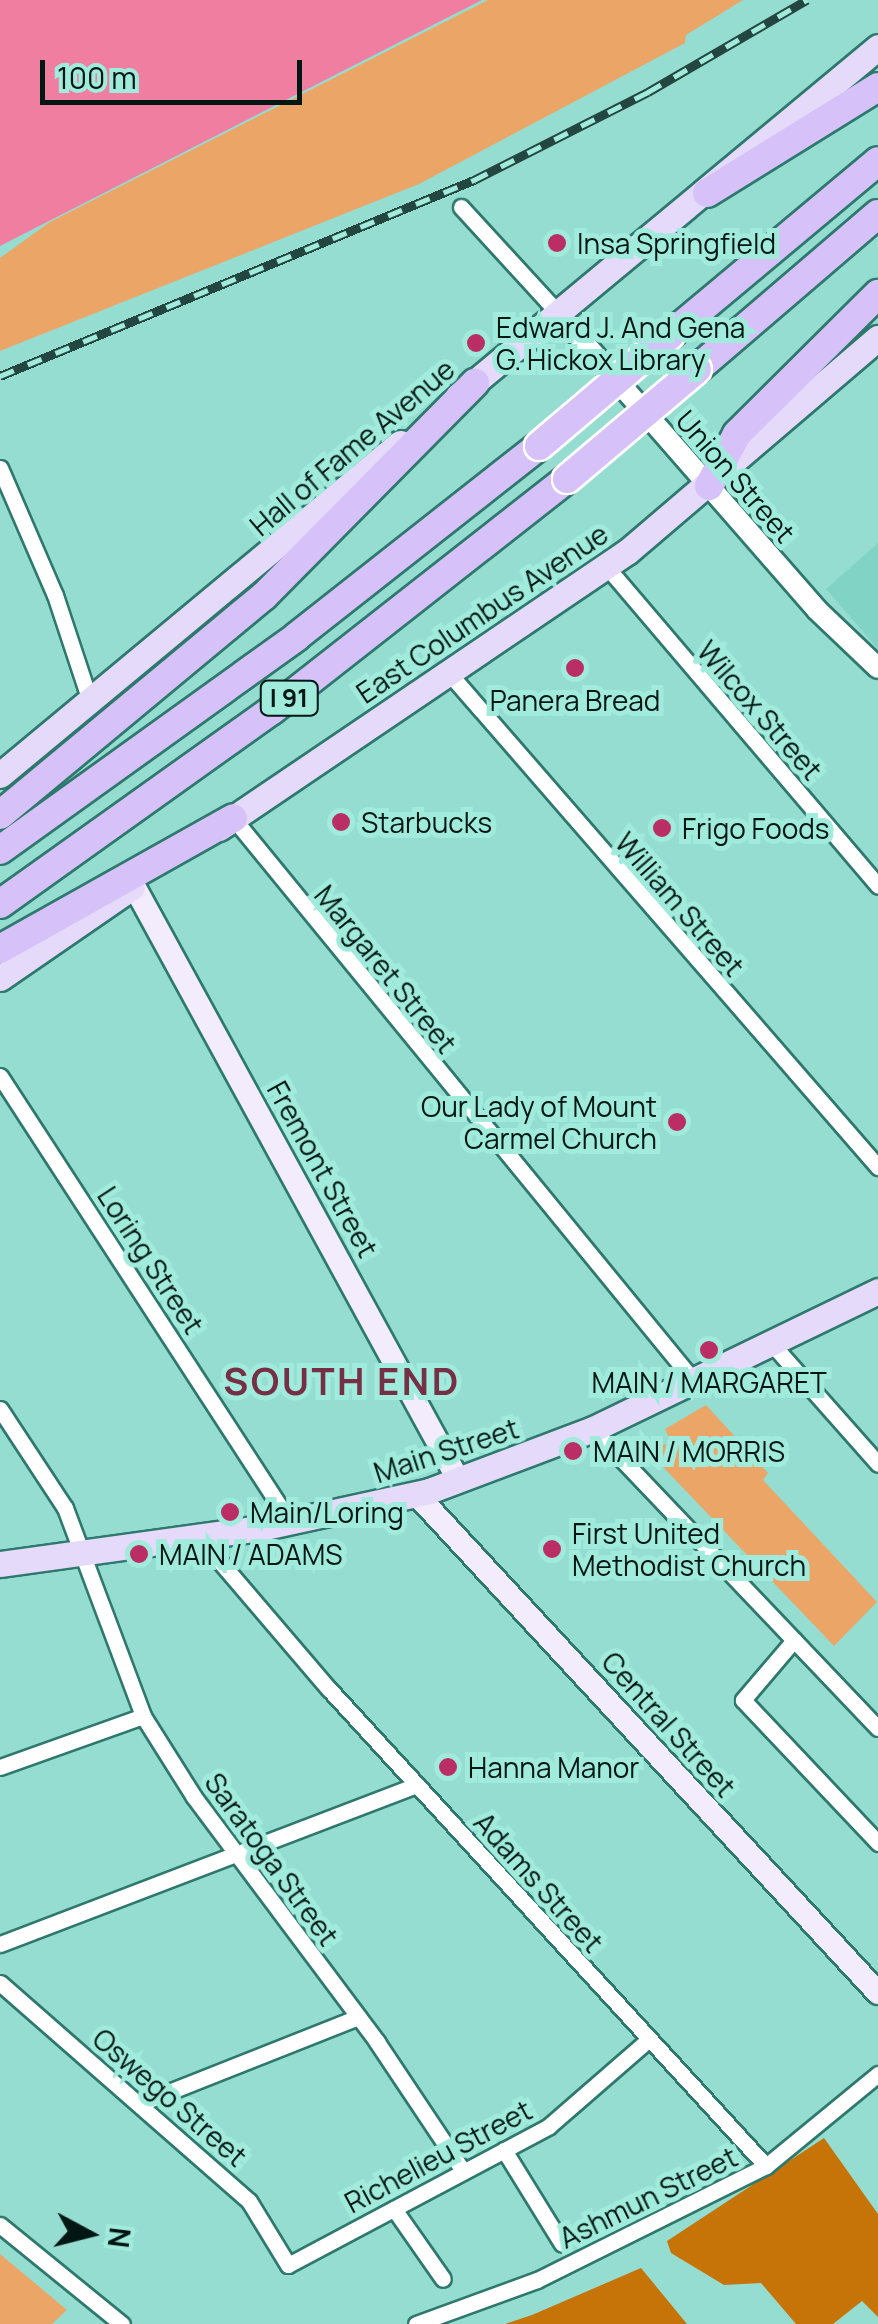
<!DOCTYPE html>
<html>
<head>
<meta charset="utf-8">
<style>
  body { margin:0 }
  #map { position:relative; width:878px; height:2324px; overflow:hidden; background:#95ddd0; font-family:Manrope,sans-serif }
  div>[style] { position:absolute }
  .built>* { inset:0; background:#81d4c5 }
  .green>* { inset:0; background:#eba567 }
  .forest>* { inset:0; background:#c67308 }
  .water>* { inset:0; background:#f07ea1 }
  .roads { filter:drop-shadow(2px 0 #2e786d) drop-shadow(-2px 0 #2e786d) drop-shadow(0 2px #2e786d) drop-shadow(0 -2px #2e786d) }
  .minor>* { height:15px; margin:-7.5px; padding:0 7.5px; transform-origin:7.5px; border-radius:7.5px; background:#fff }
  .tertiary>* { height:20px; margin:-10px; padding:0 10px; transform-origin:10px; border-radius:10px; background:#fff }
  .secondary>* { height:22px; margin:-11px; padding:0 11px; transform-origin:11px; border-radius:11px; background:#f3ecfd }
  .primary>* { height:25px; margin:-12.5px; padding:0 12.5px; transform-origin:12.5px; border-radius:12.5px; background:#e6dafb }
  .motorway>* { height:28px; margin:-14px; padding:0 14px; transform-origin:14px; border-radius:14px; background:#d6c1f9 }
  .rail>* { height:9px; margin-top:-4.5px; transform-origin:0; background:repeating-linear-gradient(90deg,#a1ebdd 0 15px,#244640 0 30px); box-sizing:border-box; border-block:2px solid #244640 }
  .bridges { filter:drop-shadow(2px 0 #fff) drop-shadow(-2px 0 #fff) drop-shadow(0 2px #fff) drop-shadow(0 -2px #fff) }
  .motorway-bridge>* { height:28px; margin:-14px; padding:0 14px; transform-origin:14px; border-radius:14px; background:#d6c1f9 }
  .dots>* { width:28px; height:28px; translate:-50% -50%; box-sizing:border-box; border:5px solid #a1ebdd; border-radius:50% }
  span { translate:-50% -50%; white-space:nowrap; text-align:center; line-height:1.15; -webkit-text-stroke:10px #a1ebdd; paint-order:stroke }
  .shield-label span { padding:2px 8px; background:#a1ebdd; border:2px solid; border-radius:8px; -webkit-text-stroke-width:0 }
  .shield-label { font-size:25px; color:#001713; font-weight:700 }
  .poi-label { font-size:28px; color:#001713 }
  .left { translate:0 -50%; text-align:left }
  .right { translate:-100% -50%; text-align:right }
  .street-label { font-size:28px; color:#001713 }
  .district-label { font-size:38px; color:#753046; font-weight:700; letter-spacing:2.5px }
  .north { position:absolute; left:40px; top:2184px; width:100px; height:100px; -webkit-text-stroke:8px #a1ebdd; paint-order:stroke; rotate:97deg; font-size:28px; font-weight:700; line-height:40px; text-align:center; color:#001713 }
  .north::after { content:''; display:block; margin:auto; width:35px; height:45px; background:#001713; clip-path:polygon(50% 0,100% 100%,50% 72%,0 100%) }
  .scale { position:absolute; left:40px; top:60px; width:262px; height:45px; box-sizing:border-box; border:5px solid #001713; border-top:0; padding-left:12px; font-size:30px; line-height:35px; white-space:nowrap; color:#001713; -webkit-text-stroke:8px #a1ebdd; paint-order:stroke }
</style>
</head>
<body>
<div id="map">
  <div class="built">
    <i style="clip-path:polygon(878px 543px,878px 649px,826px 589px)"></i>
  </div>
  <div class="green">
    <i style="clip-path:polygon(488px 0,743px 0,686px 35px,685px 43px,419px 184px,0 351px,0 258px,50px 222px)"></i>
    <i style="clip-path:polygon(706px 1405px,768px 1473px,763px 1480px,877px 1602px,834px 1646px,643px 1446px,672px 1444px,665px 1429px)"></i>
    <i style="clip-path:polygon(0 2254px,67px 2310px,52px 2324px,0 2324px)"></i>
  </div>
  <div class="forest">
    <i style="clip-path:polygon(824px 2138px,878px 2214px,878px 2317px,862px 2301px,833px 2324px,796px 2324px,761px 2283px,724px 2285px,671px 2253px,667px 2241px)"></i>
    <i style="clip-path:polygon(641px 2268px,687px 2324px,505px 2324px,532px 2315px)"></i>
  </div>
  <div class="water">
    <i style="clip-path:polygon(0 0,482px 0,0 246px)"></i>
  </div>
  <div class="roads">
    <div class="minor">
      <i style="left:461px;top:207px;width:145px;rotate:47.5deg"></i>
      <i style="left:0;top:468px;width:138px;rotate:66.6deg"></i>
      <i style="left:55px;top:595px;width:112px;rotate:71.7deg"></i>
      <i style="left:606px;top:566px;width:420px;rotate:49.6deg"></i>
      <i style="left:448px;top:672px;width:656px;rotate:49.02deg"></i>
      <i style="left:233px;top:818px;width:726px;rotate:50.7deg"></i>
      <i style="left:0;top:1076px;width:532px;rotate:56.97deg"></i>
      <i style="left:772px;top:1344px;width:160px;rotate:48.5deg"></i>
      <i style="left:0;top:1409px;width:118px;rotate:56.7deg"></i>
      <i style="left:65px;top:1508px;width:222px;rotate:69.4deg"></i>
      <i style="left:143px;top:1716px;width:96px;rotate:57.8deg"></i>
      <i style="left:194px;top:1797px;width:306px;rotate:53.2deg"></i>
      <i style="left:377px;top:2042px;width:155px;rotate:56.3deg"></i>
      <i style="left:593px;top:1429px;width:413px;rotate:46.4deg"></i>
      <i style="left:199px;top:1537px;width:200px;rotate:49.5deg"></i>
      <i style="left:329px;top:1689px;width:647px;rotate:47.51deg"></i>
      <i style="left:794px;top:1640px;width:79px;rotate:130.4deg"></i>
      <i style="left:743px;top:1700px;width:197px;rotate:46.6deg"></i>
      <i style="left:0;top:1767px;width:152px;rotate:-19.6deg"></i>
      <i style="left:0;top:1944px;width:446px;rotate:-20.9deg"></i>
      <i style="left:0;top:1983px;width:331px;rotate:41.2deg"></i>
      <i style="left:249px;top:2201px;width:75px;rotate:58.6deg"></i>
      <i style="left:288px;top:2265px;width:296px;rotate:-28deg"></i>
      <i style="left:549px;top:2126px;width:133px;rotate:-41deg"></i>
      <i style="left:141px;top:2103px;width:233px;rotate:-21.6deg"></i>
      <i style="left:504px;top:2150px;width:110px;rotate:58.3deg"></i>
      <i style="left:394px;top:2209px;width:85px;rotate:55deg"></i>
      <i style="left:0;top:2225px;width:157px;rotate:39.1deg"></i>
      <i style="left:416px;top:2324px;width:129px;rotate:-20deg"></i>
      <i style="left:537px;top:2280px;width:256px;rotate:-26.5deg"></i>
      <i style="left:766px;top:2166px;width:145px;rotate:-39.4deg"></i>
    </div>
    <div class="tertiary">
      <i style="left:559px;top:314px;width:393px;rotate:48.9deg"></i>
      <i style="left:817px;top:610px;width:84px;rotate:43.6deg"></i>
    </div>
    <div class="secondary">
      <i style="left:134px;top:886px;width:678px;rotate:61.36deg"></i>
      <i style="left:416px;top:1494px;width:680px;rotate:47.2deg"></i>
    </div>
    <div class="primary">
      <i style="left:458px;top:396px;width:546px;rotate:-39.72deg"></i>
      <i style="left:0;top:775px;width:520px;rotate:-39.69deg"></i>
      <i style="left:219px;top:828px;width:493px;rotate:-34.1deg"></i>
      <i style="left:627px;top:552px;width:330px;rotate:-40.5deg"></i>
      <i style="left:0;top:978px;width:160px;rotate:-34.6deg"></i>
      <i style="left:0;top:1564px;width:262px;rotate:-7.9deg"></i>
      <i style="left:260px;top:1528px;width:173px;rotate:-12.3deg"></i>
      <i style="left:429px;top:1491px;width:175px;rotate:-20.7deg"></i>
      <i style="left:593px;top:1429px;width:317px;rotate:-25.8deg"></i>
    </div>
    <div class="motorway">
      <i style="left:707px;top:193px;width:201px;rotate:-31.8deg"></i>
      <i style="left:670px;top:335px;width:271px;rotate:-39.9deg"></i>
      <i style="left:697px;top:369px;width:238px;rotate:-40.6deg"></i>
      <i style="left:709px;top:486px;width:59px;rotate:-61.7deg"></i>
      <i style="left:737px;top:434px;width:199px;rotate:-44.8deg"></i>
      <i style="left:0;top:815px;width:343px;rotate:-39.7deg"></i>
      <i style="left:264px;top:596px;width:300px;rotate:-45.3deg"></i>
      <i style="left:0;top:850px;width:365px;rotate:-35.7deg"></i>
      <i style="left:296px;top:637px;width:309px;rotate:-38.2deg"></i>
      <i style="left:0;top:904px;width:333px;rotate:-35.5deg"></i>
      <i style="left:271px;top:711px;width:376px;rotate:-38.1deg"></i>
      <i style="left:0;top:949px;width:267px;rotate:-29.3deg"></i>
    </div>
  </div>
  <div class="rail">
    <i style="left:0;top:376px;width:513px;rotate:-22.47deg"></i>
    <i style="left:474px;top:180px;width:195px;rotate:-26.8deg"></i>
    <i style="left:648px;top:92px;width:184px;rotate:-30.1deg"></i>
  </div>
  <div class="bridges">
    <div class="motorway-bridge">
      <i style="left:539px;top:446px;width:172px;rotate:-40.3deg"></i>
      <i style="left:567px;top:479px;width:170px;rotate:-40.2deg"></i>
    </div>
  </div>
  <div class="dots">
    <i style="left:557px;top:243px;background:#ba2e65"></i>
    <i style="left:476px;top:343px;background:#ba2e65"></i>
    <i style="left:575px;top:668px;background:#ba2e65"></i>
    <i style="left:341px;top:822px;background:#ba2e65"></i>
    <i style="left:662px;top:828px;background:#ba2e65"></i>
    <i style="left:677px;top:1122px;background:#ba2e65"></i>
    <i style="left:709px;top:1350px;background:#ba2e65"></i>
    <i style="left:573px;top:1451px;background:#ba2e65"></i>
    <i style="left:230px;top:1512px;background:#ba2e65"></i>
    <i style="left:552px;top:1549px;background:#ba2e65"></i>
    <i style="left:139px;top:1554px;background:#ba2e65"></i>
    <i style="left:448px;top:1767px;background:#ba2e65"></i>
  </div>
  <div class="shield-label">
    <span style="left:289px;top:698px">I 91</span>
  </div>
  <div class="poi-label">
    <span class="left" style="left:577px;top:243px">Insa Springfield</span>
    <span class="left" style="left:496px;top:343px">Edward J. And Gena<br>G. Hickox Library</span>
    <span style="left:575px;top:700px">Panera Bread</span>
    <span class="left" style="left:361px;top:822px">Starbucks</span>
    <span class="left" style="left:682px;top:828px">Frigo Foods</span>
    <span class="right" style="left:657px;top:1122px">Our Lady of Mount<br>Carmel Church</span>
    <span style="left:709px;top:1382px">MAIN / MARGARET</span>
    <span class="left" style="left:593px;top:1451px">MAIN / MORRIS</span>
    <span class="left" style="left:250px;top:1512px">Main/Loring</span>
    <span class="left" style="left:572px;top:1549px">First United<br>Methodist Church</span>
    <span class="left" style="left:159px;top:1554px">MAIN / ADAMS</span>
    <span class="left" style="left:468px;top:1767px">Hanna Manor</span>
  </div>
  <div class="street-label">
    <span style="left:352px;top:447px;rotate:-40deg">Hall of Fame Avenue</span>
    <span style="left:736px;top:476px;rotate:49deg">Union Street</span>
    <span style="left:482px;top:613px;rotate:-34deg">East Columbus Avenue</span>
    <span style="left:760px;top:710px;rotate:49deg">Wilcox Street</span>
    <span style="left:680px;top:904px;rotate:49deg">William Street</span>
    <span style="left:386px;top:969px;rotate:51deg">Margaret Street</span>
    <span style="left:323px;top:1169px;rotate:61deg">Fremont Street</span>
    <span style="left:151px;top:1260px;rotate:57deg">Loring Street</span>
    <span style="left:446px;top:1450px;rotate:-18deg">Main Street</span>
    <span style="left:669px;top:1724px;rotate:48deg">Central Street</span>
    <span style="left:272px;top:1859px;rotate:54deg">Saratoga Street</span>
    <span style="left:539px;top:1882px;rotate:48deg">Adams Street</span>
    <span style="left:170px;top:2097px;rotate:41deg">Oswego Street</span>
    <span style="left:438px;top:2156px;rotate:-28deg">Richelieu Street</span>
    <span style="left:648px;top:2197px;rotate:-26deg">Ashmun Street</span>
  </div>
  <div class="district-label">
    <span style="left:342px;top:1381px">SOUTH END</span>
  </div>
  <div class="north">N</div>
  <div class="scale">100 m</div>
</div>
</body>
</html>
